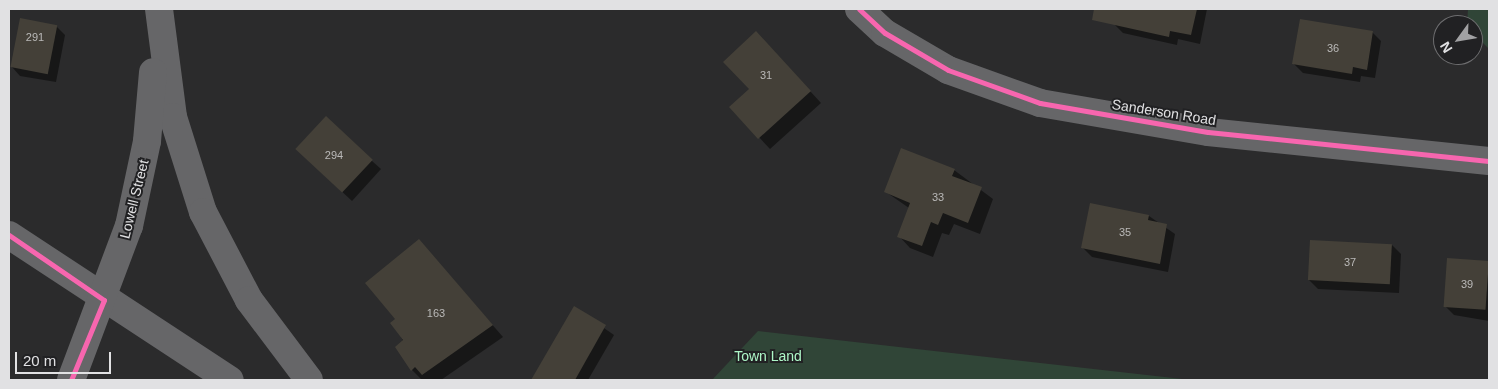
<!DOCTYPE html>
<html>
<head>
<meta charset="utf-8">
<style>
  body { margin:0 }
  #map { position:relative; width:1498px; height:389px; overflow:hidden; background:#2b2b2c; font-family:Arial,sans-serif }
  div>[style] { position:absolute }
  .green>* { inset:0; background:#304537 }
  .shadow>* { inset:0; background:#0007 }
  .building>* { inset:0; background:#444038; transform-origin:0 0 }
  .street>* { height:28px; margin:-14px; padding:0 14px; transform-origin:14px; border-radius:14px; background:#666668 }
  .secondary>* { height:28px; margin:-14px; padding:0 14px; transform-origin:14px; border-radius:14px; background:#666668 }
  .cycleway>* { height:5px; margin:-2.5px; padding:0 2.5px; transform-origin:2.5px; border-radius:2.5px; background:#f766af }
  span { translate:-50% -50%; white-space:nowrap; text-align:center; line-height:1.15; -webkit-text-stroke:4px #212123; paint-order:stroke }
  .number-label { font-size:11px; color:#bab9b8 }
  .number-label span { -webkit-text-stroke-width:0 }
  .street-label { font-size:14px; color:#e1e1e3 }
  .park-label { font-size:14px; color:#adf6c7 }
  .frame { position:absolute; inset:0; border:10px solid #e1e1e3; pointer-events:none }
  .north { position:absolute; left:1433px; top:15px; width:50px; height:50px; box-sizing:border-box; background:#212123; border:1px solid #6e6e70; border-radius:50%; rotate:238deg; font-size:14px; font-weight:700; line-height:20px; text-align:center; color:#e1e1e3 }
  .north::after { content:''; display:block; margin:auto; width:18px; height:22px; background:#a1a1a3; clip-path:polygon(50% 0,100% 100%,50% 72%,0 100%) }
  .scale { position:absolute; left:15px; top:352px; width:96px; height:22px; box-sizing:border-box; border:2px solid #e1e1e3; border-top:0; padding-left:6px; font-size:15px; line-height:18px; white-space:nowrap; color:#e1e1e3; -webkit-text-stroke:4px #212123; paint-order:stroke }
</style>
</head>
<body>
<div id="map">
  <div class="green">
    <i style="clip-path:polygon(1468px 9px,1489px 9px,1489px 49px,1473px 33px,1473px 25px,1467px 25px)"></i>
    <i style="clip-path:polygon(758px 331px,1191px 380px,712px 380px)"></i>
  </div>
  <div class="shadow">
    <i style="clip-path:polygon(1117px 9px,1207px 9px,1200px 44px,1178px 39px,1177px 45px,1123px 33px,1114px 24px)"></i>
    <i style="clip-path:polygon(56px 26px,65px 35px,56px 82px,20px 76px,12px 67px)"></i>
    <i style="clip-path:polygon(1372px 32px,1381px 41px,1375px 78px,1361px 76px,1360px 82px,1303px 73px,1294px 64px)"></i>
    <i style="clip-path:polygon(767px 44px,821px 103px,770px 149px,731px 107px,750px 89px)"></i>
    <i style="clip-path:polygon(306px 158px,372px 161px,381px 169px,352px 201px)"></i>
    <i style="clip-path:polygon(954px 170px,993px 199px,980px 234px,954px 224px,949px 235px,942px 233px,933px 257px,910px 248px,899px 236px,909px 208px,886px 192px)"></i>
    <i style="clip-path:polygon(1149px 216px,1175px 234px,1168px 272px,1092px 257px,1083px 248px)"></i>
    <i style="clip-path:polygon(419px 241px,503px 337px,441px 380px,422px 380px,412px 370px,396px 320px)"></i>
    <i style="clip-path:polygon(1392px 245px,1401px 254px,1399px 293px,1318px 289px,1309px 280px)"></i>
    <i style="clip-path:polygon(1448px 260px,1489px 262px,1489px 321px,1454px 315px,1445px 306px)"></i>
    <i style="clip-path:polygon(575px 308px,614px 335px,588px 380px,533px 380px)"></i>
  </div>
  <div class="building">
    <i style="clip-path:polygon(1094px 9px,1197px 9px,1191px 35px,1170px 31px,1169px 37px,1092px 20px)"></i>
    <i style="left:20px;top:18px;width:38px;height:50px;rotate:11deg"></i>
    <i style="clip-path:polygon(1300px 19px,1373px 31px,1367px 70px,1353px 67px,1352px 74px,1292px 64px)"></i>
    <i style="clip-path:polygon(756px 31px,811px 91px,758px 139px,729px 107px,749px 89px,723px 62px)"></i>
    <i style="left:326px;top:116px;width:64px;height:45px;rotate:43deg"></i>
    <i style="clip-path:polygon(901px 148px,955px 169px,952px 176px,982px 187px,968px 223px,943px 213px,938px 225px,931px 222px,922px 246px,897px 237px,910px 203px,884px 192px)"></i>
    <i style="clip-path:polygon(1090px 203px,1149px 215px,1148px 220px,1167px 224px,1160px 264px,1081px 248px)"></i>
    <i style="clip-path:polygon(419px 239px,493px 325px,422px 375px,415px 367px,411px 371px,395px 347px,403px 340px,390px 323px,395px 319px,365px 283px)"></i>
    <i style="left:1310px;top:240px;width:82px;height:40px;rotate:3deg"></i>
    <i style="left:1447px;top:258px;width:42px;height:49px;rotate:4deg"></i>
    <i style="clip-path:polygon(574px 306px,606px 325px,575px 380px,531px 380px)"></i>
  </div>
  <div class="street">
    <i style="left:859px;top:9px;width:35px;rotate:43deg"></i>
    <i style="left:885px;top:33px;width:73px;rotate:30.4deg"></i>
    <i style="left:948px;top:70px;width:98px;rotate:19.7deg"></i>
    <i style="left:1040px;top:103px;width:170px;rotate:9.8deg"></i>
    <i style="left:1208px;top:132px;width:282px;rotate:5.9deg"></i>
  </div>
  <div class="secondary">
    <i style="left:159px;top:9px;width:109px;rotate:82.6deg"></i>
    <i style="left:173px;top:117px;width:100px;rotate:72.5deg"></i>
    <i style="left:203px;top:212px;width:99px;rotate:62.4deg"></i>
    <i style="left:249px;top:300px;width:100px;rotate:53.1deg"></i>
    <i style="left:9px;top:235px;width:264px;rotate:33.3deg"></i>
    <i style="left:71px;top:380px;width:165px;rotate:-69.4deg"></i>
    <i style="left:129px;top:226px;width:87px;rotate:-78deg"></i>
    <i style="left:147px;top:141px;width:69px;rotate:-85deg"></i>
  </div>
  <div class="cycleway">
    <i style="left:859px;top:9px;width:35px;rotate:43deg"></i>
    <i style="left:885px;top:33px;width:73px;rotate:30.4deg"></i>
    <i style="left:948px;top:70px;width:98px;rotate:19.7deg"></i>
    <i style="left:1040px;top:103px;width:170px;rotate:9.8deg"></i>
    <i style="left:1208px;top:132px;width:282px;rotate:5.9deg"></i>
    <i style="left:9px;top:235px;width:115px;rotate:34.4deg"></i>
    <i style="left:104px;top:300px;width:87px;rotate:112.4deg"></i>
  </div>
  <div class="number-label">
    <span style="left:35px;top:37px">291</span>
    <span style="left:1333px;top:48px">36</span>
    <span style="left:766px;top:75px">31</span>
    <span style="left:334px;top:155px">294</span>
    <span style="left:938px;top:197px">33</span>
    <span style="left:1125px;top:232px">35</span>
    <span style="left:1350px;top:262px">37</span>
    <span style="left:1467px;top:284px">39</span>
    <span style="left:436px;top:313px">163</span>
  </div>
  <div class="street-label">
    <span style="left:1164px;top:112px;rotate:9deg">Sanderson Road</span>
    <span style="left:134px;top:199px;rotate:-76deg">Lowell Street</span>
  </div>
  <div class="park-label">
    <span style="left:768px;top:356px">Town Land</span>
  </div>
  <div class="frame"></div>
  <div class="north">N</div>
  <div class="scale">20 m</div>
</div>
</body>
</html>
